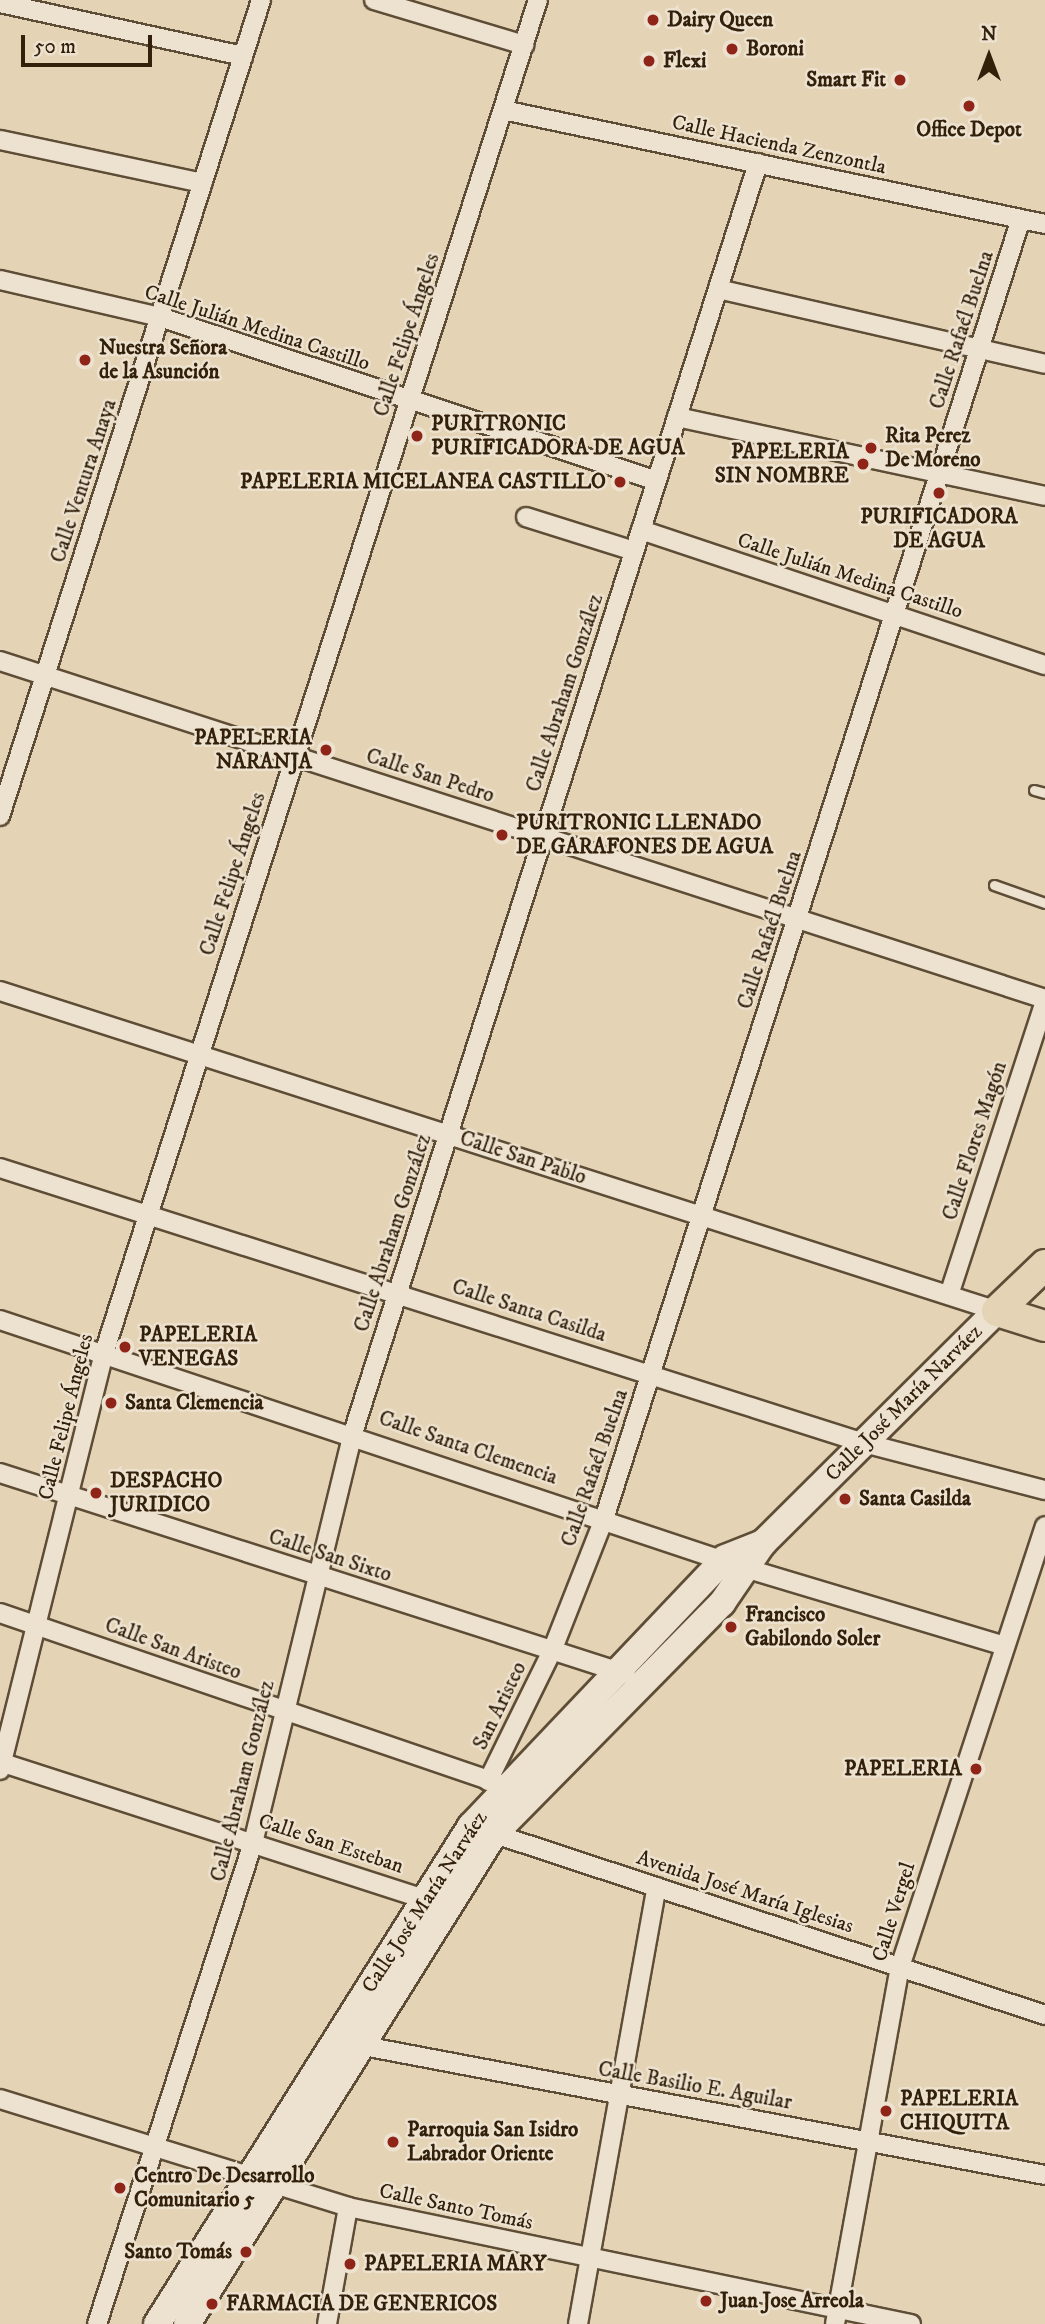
<!DOCTYPE html>
<html>
<head>
<meta charset="utf-8">
<style>
  body { margin:0 }
  #map { position:relative; width:1045px; height:2324px; overflow:hidden; background:#e4d3b5; font-family:"IM FELL DW Pica",serif }
  div>[style] { position:absolute }
  .roads { filter:drop-shadow(2px 0 #5e4d36) drop-shadow(-2px 0 #5e4d36) drop-shadow(0 2px #5e4d36) drop-shadow(0 -2px #5e4d36) }
  .lane>* { height:9px; margin:-4.5px; padding:0 4.5px; transform-origin:4.5px; border-radius:4.5px; background:#ede2cf }
  .street>* { height:18px; margin:-9px; padding:0 9px; transform-origin:9px; border-radius:9px; background:#ede2cf }
  .secondary>* { height:26px; margin:-13px; padding:0 13px; transform-origin:13px; border-radius:13px; background:#ede2cf }
  .primary>* { height:30px; margin:-15px; padding:0 15px; transform-origin:15px; border-radius:15px; background:#e4d3b5 }
  .dots>* { width:19px; height:19px; translate:-50% -50%; box-sizing:border-box; border:4px solid #ede2cf; border-radius:50% }
  span { translate:-50% -50%; white-space:nowrap; text-align:center; line-height:1.15; -webkit-text-stroke:5px #ede2cf; paint-order:stroke }
  .poi-label { font-size:21px; color:#32200b; font-weight:700 }
  .left { translate:0 -50%; text-align:left }
  .right { translate:-100% -50%; text-align:right }
  .street-label { font-size:21px; color:#32200b }
  .north { position:absolute; left:954px; top:21px; width:70px; height:70px; -webkit-text-stroke:5px #ede2cf; paint-order:stroke; rotate:0deg; font-size:19px; font-weight:700; line-height:28px; text-align:center; color:#32200b }
  .north::after { content:''; display:block; margin:auto; width:24px; height:32px; background:#32200b; clip-path:polygon(50% 0,100% 100%,50% 72%,0 100%) }
  .scale { position:absolute; left:21px; top:35px; width:131px; height:32px; box-sizing:border-box; border:4px solid #32200b; border-top:0; padding-left:9px; font-size:21px; line-height:24px; white-space:nowrap; color:#32200b; -webkit-text-stroke:5px #ede2cf; paint-order:stroke }
</style>
</head>
<body>
<div id="map">
  <div class="roads">
    <div class="lane">
      <i style="left:1034px;top:790px;width:11px;rotate:15deg"></i>
      <i style="left:994px;top:885px;width:54px;rotate:19.4deg"></i>
    </div>
    <div class="street">
      <i style="left:374px;top:0;width:157px;rotate:16.7deg"></i>
      <i style="left:0;top:3px;width:249px;rotate:12.3deg"></i>
      <i style="left:503px;top:110px;width:554px;rotate:11.88deg"></i>
      <i style="left:0;top:140px;width:207px;rotate:12deg"></i>
      <i style="left:0;top:280px;width:164px;rotate:13deg"></i>
      <i style="left:160px;top:317px;width:523px;rotate:18.26deg"></i>
      <i style="left:718px;top:289px;width:335px;rotate:12.9deg"></i>
      <i style="left:677px;top:417px;width:376px;rotate:12.1deg"></i>
      <i style="left:526px;top:517px;width:113px;rotate:17.5deg"></i>
      <i style="left:641px;top:530px;width:426px;rotate:18.5deg"></i>
      <i style="left:0;top:661px;width:1098px;rotate:17.92deg"></i>
      <i style="left:0;top:816px;width:857px;rotate:-72.26deg"></i>
      <i style="left:0;top:991px;width:1047px;rotate:17.79deg"></i>
      <i style="left:0;top:1168px;width:907px;rotate:17.66deg"></i>
      <i style="left:864px;top:1443px;width:187px;rotate:14.6deg"></i>
      <i style="left:949px;top:1295px;width:308px;rotate:-71.9deg"></i>
      <i style="left:0;top:1320px;width:788px;rotate:18.41deg"></i>
      <i style="left:748px;top:1569px;width:264px;rotate:16.7deg"></i>
      <i style="left:0;top:1473px;width:657px;rotate:17.8deg"></i>
      <i style="left:0;top:1613px;width:528px;rotate:18.88deg"></i>
      <i style="left:0;top:1762px;width:455px;rotate:17.9deg"></i>
      <i style="left:0;top:1770px;width:430px;rotate:-76deg"></i>
      <i style="left:104px;top:1353px;width:1421px;rotate:-72.22deg"></i>
      <i style="left:488px;top:1781px;width:145px;rotate:-63.8deg"></i>
      <i style="left:552px;top:1651px;width:142px;rotate:-68.5deg"></i>
      <i style="left:604px;top:1519px;width:1365px;rotate:-72.22deg"></i>
      <i style="left:486px;top:1831px;width:589px;rotate:18.22deg"></i>
      <i style="left:353px;top:2044px;width:704px;rotate:10.72deg"></i>
      <i style="left:0;top:2099px;width:364px;rotate:17.2deg"></i>
      <i style="left:348px;top:2207px;width:575px;rotate:11.74deg"></i>
      <i style="left:97px;top:2324px;width:506px;rotate:-72.03deg"></i>
      <i style="left:253px;top:1843px;width:422px;rotate:-76.3deg"></i>
      <i style="left:353px;top:1433px;width:1333px;rotate:-72.31deg"></i>
      <i style="left:327px;top:2324px;width:119px;rotate:-79.8deg"></i>
      <i style="left:578px;top:2324px;width:444px;rotate:-79.8deg"></i>
      <i style="left:835px;top:2324px;width:363px;rotate:-79.7deg"></i>
      <i style="left:900px;top:1967px;width:464px;rotate:-71.8deg"></i>
    </div>
    <div class="secondary">
      <i style="left:157px;top:2324px;width:589px;rotate:-57.77deg"></i>
      <i style="left:471px;top:1826px;width:369px;rotate:-46.5deg"></i>
      <i style="left:725px;top:1558px;width:41px;rotate:-21.5deg"></i>
      <i style="left:187px;top:2324px;width:578px;rotate:-57.93deg"></i>
      <i style="left:494px;top:1834px;width:325px;rotate:-45.4deg"></i>
      <i style="left:722px;top:1603px;width:73px;rotate:-55.7deg"></i>
      <i style="left:763px;top:1543px;width:330px;rotate:-44.8deg"></i>
    </div>
    <div class="primary">
      <i style="left:1045px;top:1265px;width:66px;rotate:136.2deg"></i>
      <i style="left:997px;top:1311px;width:50px;rotate:17.4deg"></i>
    </div>
  </div>
  <div class="dots">
    <i style="left:653px;top:20px;background:#8f2418"></i>
    <i style="left:732px;top:49px;background:#8f2418"></i>
    <i style="left:649px;top:61px;background:#8f2418"></i>
    <i style="left:900px;top:80px;background:#8f2418"></i>
    <i style="left:969px;top:106px;background:#8f2418"></i>
    <i style="left:85px;top:360px;background:#8f2418"></i>
    <i style="left:417px;top:436px;background:#8f2418"></i>
    <i style="left:871px;top:448px;background:#8f2418"></i>
    <i style="left:863px;top:464px;background:#8f2418"></i>
    <i style="left:620px;top:482px;background:#8f2418"></i>
    <i style="left:939px;top:493px;background:#8f2418"></i>
    <i style="left:326px;top:750px;background:#8f2418"></i>
    <i style="left:502px;top:835px;background:#8f2418"></i>
    <i style="left:125px;top:1347px;background:#8f2418"></i>
    <i style="left:111px;top:1403px;background:#8f2418"></i>
    <i style="left:96px;top:1493px;background:#8f2418"></i>
    <i style="left:845px;top:1499px;background:#8f2418"></i>
    <i style="left:731px;top:1627px;background:#8f2418"></i>
    <i style="left:976px;top:1769px;background:#8f2418"></i>
    <i style="left:886px;top:2111px;background:#8f2418"></i>
    <i style="left:393px;top:2142px;background:#8f2418"></i>
    <i style="left:120px;top:2188px;background:#8f2418"></i>
    <i style="left:246px;top:2252px;background:#8f2418"></i>
    <i style="left:350px;top:2264px;background:#8f2418"></i>
    <i style="left:706px;top:2301px;background:#8f2418"></i>
    <i style="left:212px;top:2304px;background:#8f2418"></i>
  </div>
  <div class="poi-label">
    <span class="left" style="left:667px;top:20px">Dairy Queen</span>
    <span class="left" style="left:746px;top:49px">Boroni</span>
    <span class="left" style="left:663px;top:61px">Flexi</span>
    <span class="right" style="left:886px;top:80px">Smart Fit</span>
    <span style="left:969px;top:130px">Office Depot</span>
    <span class="left" style="left:99px;top:360px">Nuestra Señora<br>de la Asunción</span>
    <span class="left" style="left:431px;top:436px">PURITRONIC<br>PURIFICADORA DE AGUA</span>
    <span class="left" style="left:885px;top:448px">Rita Perez<br>De Moreno</span>
    <span class="right" style="left:849px;top:464px">PAPELERIA<br>SIN NOMBRE</span>
    <span class="right" style="left:606px;top:482px">PAPELERIA MICELANEA CASTILLO</span>
    <span style="left:939px;top:529px">PURIFICADORA<br>DE AGUA</span>
    <span class="right" style="left:312px;top:750px">PAPELERIA<br>NARANJA</span>
    <span class="left" style="left:516px;top:835px">PURITRONIC LLENADO<br>DE GARAFONES DE AGUA</span>
    <span class="left" style="left:139px;top:1347px">PAPELERIA<br>VENEGAS</span>
    <span class="left" style="left:125px;top:1403px">Santa Clemencia</span>
    <span class="left" style="left:110px;top:1493px">DESPACHO<br>JURIDICO</span>
    <span class="left" style="left:859px;top:1499px">Santa Casilda</span>
    <span class="left" style="left:745px;top:1627px">Francisco<br>Gabilondo Soler</span>
    <span class="right" style="left:962px;top:1769px">PAPELERIA</span>
    <span class="left" style="left:900px;top:2111px">PAPELERIA<br>CHIQUITA</span>
    <span class="left" style="left:407px;top:2142px">Parroquia San Isidro<br>Labrador Oriente</span>
    <span class="left" style="left:134px;top:2188px">Centro De Desarrollo<br>Comunitario 5</span>
    <span class="right" style="left:232px;top:2252px">Santo Tomás</span>
    <span class="left" style="left:364px;top:2264px">PAPELERIA MARY</span>
    <span class="left" style="left:720px;top:2301px">Juan Jose Arreola</span>
    <span class="left" style="left:226px;top:2304px">FARMACIA DE GENERICOS</span>
  </div>
  <div class="street-label">
    <span style="left:779px;top:145px;rotate:12deg">Calle Hacienda Zenzontla</span>
    <span style="left:257px;top:328px;rotate:18deg">Calle Julián Medina Castillo</span>
    <span style="left:962px;top:330px;rotate:-72deg">Calle Rafaél Buelna</span>
    <span style="left:407px;top:335px;rotate:-72deg">Calle Felipe Ángeles</span>
    <span style="left:84px;top:481px;rotate:-72deg">Calle Ventura Anaya</span>
    <span style="left:850px;top:576px;rotate:18deg">Calle Julián Medina Castillo</span>
    <span style="left:565px;top:693px;rotate:-72deg">Calle Abraham González</span>
    <span style="left:430px;top:776px;rotate:18deg">Calle San Pedro</span>
    <span style="left:233px;top:874px;rotate:-72deg">Calle Felipe Ángeles</span>
    <span style="left:770px;top:930px;rotate:-72deg">Calle Rafaél Buelna</span>
    <span style="left:975px;top:1141px;rotate:-72deg">Calle Flores Magón</span>
    <span style="left:523px;top:1158px;rotate:18deg">Calle San Pablo</span>
    <span style="left:393px;top:1233px;rotate:-72deg">Calle Abraham González</span>
    <span style="left:529px;top:1311px;rotate:18deg">Calle Santa Casilda</span>
    <span style="left:904px;top:1403px;rotate:-45deg">Calle José María Narváez</span>
    <span style="left:66px;top:1417px;rotate:-76deg">Calle Felipe Ángeles</span>
    <span style="left:468px;top:1448px;rotate:19deg">Calle Santa Clemencia</span>
    <span style="left:595px;top:1468px;rotate:-71deg">Calle Rafaél Buelna</span>
    <span style="left:330px;top:1556px;rotate:18deg">Calle San Sixto</span>
    <span style="left:173px;top:1649px;rotate:20deg">Calle San Aristeo</span>
    <span style="left:500px;top:1706px;rotate:-64deg">San Aristeo</span>
    <span style="left:243px;top:1781px;rotate:-76deg">Calle Abraham González</span>
    <span style="left:331px;top:1844px;rotate:18deg">Calle San Esteban</span>
    <span style="left:745px;top:1892px;rotate:18deg">Avenida José María Iglesias</span>
    <span style="left:425px;top:1902px;rotate:-57deg">Calle José María Narváez</span>
    <span style="left:894px;top:1912px;rotate:-73deg">Calle Vergel</span>
    <span style="left:695px;top:2086px;rotate:10deg">Calle Basilio E. Aguilar</span>
    <span style="left:456px;top:2207px;rotate:12deg">Calle Santo Tomás</span>
  </div>
  <div class="north">N</div>
  <div class="scale">50 m</div>
</div>
</body>
</html>
